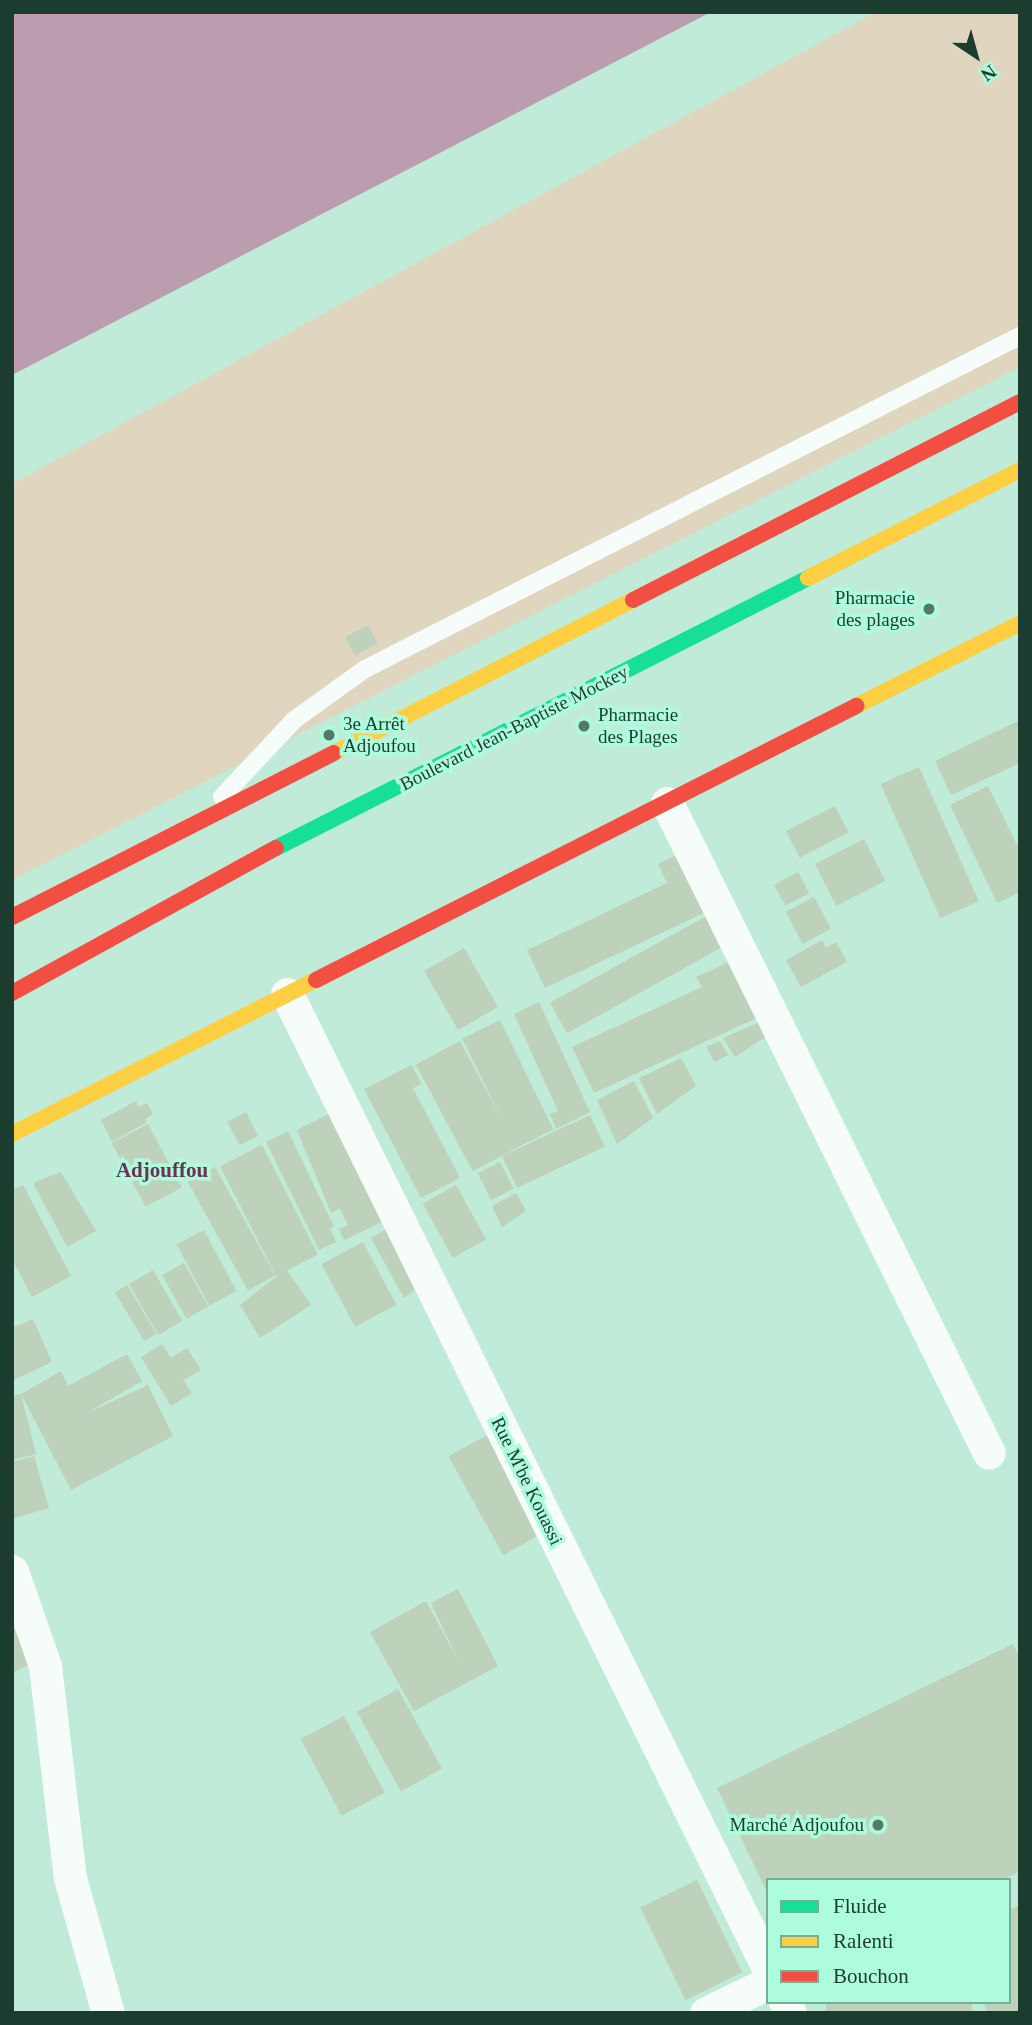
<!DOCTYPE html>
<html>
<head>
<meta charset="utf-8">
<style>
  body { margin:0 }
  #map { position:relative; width:1032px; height:2025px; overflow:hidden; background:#bfebd8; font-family:Georgia,serif }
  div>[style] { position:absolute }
  .green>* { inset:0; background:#e0d6bf }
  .water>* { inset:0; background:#bc9caf }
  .building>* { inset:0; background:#bed1ba; transform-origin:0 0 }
  .lane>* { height:18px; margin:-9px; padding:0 9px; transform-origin:9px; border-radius:9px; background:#f5fcf9 }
  .street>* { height:33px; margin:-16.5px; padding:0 16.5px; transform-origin:16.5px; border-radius:16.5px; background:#f5fcf9 }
  .fast>* { height:16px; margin:-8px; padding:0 8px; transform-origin:8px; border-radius:8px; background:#16e098 }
  .slow>* { height:16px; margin:-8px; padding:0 8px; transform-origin:8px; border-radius:8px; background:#ffcf43 }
  .jam>* { height:16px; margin:-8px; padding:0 8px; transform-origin:8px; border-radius:8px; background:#f24e42 }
  .dots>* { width:19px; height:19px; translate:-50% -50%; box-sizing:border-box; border:4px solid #adfddc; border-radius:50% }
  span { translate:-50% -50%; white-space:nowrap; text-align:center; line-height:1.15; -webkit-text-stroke:7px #adfddc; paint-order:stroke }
  .poi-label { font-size:19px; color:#1b3c2f }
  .right { translate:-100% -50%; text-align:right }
  .left { translate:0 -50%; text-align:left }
  .street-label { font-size:19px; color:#1b3c2f }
  .neighbourhood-label { font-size:21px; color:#6d2f53; font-weight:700 }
  .frame { position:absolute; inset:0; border:14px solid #1b3c2f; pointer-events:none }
  .legend { position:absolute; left:766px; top:1878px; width:245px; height:126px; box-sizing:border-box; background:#adfddc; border:2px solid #73b097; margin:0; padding:9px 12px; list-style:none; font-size:21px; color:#1b3c2f }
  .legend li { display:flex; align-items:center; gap:14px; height:35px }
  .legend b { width:35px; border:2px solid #73b097 }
  .north { position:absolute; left:941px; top:21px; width:70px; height:70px; -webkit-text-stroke:5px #adfddc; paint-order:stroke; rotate:144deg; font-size:19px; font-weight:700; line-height:28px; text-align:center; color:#1b3c2f }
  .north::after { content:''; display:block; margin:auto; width:24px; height:32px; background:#1b3c2f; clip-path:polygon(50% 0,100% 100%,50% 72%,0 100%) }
</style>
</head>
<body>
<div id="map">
  <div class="green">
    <i style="clip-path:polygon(876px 12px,1020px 12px,1020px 367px,12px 880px,12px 484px)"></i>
  </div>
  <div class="water">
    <i style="clip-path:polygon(12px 12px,711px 12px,12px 375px)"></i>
  </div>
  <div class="building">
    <i style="left:368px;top:625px;width:21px;height:26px;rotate:62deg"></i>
    <i style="clip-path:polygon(1020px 720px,1020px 763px,951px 795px,935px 761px)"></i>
    <i style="left:919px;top:767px;width:147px;height:42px;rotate:66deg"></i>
    <i style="clip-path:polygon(988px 786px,1020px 851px,1020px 892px,997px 903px,950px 805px)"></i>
    <i style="left:835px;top:806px;width:30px;height:55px;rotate:63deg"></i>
    <i style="left:864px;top:839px;width:47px;height:55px;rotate:63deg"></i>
    <i style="clip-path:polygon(681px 853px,708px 911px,545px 988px,527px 950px,667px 883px,658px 864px)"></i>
    <i style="left:798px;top:872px;width:24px;height:27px;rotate:62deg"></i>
    <i style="left:814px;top:897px;width:36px;height:32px;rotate:62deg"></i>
    <i style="left:710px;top:914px;width:35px;height:183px;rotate:61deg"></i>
    <i style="clip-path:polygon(822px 940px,826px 948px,836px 942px,847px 962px,801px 987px,786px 960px)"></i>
    <i style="left:464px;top:948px;width:68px;height:46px;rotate:60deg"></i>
    <i style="clip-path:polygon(733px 960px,759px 1017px,594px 1093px,572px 1047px,702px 987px,696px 977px)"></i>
    <i style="clip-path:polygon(539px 1002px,590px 1112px,556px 1129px,550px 1114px,558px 1111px,514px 1014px)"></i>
    <i style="left:500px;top:1020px;width:122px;height:42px;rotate:64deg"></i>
    <i style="clip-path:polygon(760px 1022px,767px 1036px,735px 1057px,723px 1038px)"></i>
    <i style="left:460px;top:1041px;width:121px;height:50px;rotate:62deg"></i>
    <i style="clip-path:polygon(720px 1041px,728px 1055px,715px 1062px,706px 1047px)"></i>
    <i style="clip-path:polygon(681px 1058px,696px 1086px,657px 1114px,639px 1078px)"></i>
    <i style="clip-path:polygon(411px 1065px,422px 1084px,413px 1088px,460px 1178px,421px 1198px,364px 1089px)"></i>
    <i style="clip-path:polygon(634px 1081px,653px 1118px,617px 1144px,597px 1100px)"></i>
    <i style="clip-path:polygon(136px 1101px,139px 1107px,147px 1103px,153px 1114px,145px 1119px,147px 1122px,112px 1142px,101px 1120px)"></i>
    <i style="left:246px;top:1112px;width:27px;height:21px;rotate:63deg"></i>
    <i style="clip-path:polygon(333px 1112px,386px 1220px,344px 1240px,339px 1229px,348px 1225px,340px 1209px,331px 1213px,297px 1130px)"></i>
    <i style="left:590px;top:1115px;width:35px;height:97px;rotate:65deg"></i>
    <i style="left:148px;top:1124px;width:72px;height:41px;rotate:62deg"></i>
    <i style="clip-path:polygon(288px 1131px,334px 1227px,330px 1228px,336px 1242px,319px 1250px,266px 1142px)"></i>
    <i style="left:262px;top:1145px;width:123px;height:47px;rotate:63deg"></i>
    <i style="left:500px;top:1162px;width:30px;height:25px;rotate:63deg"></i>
    <i style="left:215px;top:1167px;width:124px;height:31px;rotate:61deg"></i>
    <i style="clip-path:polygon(61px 1172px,96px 1231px,67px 1247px,33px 1183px)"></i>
    <i style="clip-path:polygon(23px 1185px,71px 1276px,32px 1297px,12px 1259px,12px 1190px)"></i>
    <i style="left:456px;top:1185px;width:62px;height:38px;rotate:61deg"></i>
    <i style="clip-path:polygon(516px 1193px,526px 1211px,502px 1227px,492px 1206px)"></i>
    <i style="clip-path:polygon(390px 1227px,420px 1286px,404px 1298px,371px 1238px)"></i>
    <i style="left:204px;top:1230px;width:69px;height:31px;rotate:62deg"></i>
    <i style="left:363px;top:1242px;width:71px;height:47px;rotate:62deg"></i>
    <i style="left:184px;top:1263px;width:50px;height:25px;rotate:61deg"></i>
    <i style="clip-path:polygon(286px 1269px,311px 1305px,260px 1338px,240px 1305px)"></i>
    <i style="left:153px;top:1270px;width:59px;height:28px;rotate:60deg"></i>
    <i style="left:127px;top:1285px;width:57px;height:14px;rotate:59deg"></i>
    <i style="clip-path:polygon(33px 1319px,52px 1362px,12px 1381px,12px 1328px)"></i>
    <i style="clip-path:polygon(162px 1344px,171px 1358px,187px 1348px,201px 1370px,183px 1380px,192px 1393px,171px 1406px,141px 1357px)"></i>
    <i style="clip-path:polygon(127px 1354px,142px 1381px,87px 1413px,148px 1385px,173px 1436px,71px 1490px,21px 1394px,61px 1371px,68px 1386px)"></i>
    <i style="clip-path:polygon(21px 1394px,36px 1454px,12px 1460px,12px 1396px)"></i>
    <i style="left:487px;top:1435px;width:113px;height:44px;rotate:61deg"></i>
    <i style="clip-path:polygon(34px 1456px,49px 1508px,12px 1519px,12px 1462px)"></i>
    <i style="clip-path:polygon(458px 1589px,498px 1666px,414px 1711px,370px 1632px,426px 1601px,459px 1662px,431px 1603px)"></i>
    <i style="clip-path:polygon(12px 1625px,32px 1663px,12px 1673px)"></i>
    <i style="clip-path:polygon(1013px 1644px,1020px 1659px,1020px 1871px,1002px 1880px,768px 1880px,768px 1894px,717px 1788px)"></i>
    <i style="left:398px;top:1689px;width:91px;height:47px;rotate:61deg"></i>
    <i style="left:344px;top:1716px;width:87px;height:49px;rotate:62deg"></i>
    <i style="left:697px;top:1880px;width:103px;height:63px;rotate:64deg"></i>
    <i style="clip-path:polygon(1020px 1905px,1020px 2013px,988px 2013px,983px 2002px,1009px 2002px,1009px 1910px)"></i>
    <i style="left:826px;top:2002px;width:146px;height:12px"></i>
  </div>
  <div class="lane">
    <i style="left:222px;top:797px;width:105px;rotate:-46.9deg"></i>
    <i style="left:294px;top:720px;width:87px;rotate:-35.7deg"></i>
    <i style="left:365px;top:669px;width:735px;rotate:-26.95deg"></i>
  </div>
  <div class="street">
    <i style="left:667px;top:803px;width:725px;rotate:63.65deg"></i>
    <i style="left:287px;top:994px;width:1086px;rotate:63.72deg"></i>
    <i style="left:12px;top:1571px;width:101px;rotate:70.8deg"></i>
    <i style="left:45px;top:1666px;width:213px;rotate:83.3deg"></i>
    <i style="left:70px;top:1878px;width:140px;rotate:74.3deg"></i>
    <i style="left:785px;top:2002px;width:12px;rotate:66deg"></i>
    <i style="left:706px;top:2013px;width:69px;rotate:-25.8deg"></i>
  </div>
  <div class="fast">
    <i style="left:276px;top:848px;width:597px;rotate:-26.91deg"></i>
  </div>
  <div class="slow">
    <i style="left:808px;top:578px;width:238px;rotate:-27deg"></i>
    <i style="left:856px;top:706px;width:184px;rotate:-26.8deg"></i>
    <i style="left:334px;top:753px;width:336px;rotate:-27.1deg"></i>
    <i style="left:12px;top:1134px;width:341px;rotate:-26.9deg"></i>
  </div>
  <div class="jam">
    <i style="left:633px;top:600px;width:435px;rotate:-27.1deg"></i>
    <i style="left:12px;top:917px;width:361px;rotate:-27deg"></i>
    <i style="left:316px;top:980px;width:606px;rotate:-26.9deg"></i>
    <i style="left:12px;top:993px;width:301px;rotate:-28.8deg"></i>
  </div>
  <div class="dots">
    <i style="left:929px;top:609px;background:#54796a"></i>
    <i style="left:584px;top:726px;background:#54796a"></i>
    <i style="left:329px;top:735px;background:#54796a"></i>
    <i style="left:878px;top:1825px;background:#54796a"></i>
  </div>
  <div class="poi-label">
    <span class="right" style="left:915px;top:609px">Pharmacie<br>des plages</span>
    <span class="left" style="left:598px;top:726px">Pharmacie<br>des Plages</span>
    <span class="left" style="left:343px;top:735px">3e Arrêt<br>Adjoufou</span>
    <span class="right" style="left:864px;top:1825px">Marché Adjoufou</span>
  </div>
  <div class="street-label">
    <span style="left:514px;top:728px;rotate:-27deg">Boulevard Jean-Baptiste Mockey</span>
    <span style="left:527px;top:1481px;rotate:64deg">Rue M'be Kouassi</span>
  </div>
  <div class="neighbourhood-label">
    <span style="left:162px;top:1170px">Adjouffou</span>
  </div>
  <div class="frame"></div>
  <ul class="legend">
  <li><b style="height:9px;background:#16e098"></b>Fluide</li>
  <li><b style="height:9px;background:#ffcf43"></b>Ralenti</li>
  <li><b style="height:9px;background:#f24e42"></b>Bouchon</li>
  </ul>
  <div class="north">N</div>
</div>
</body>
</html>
